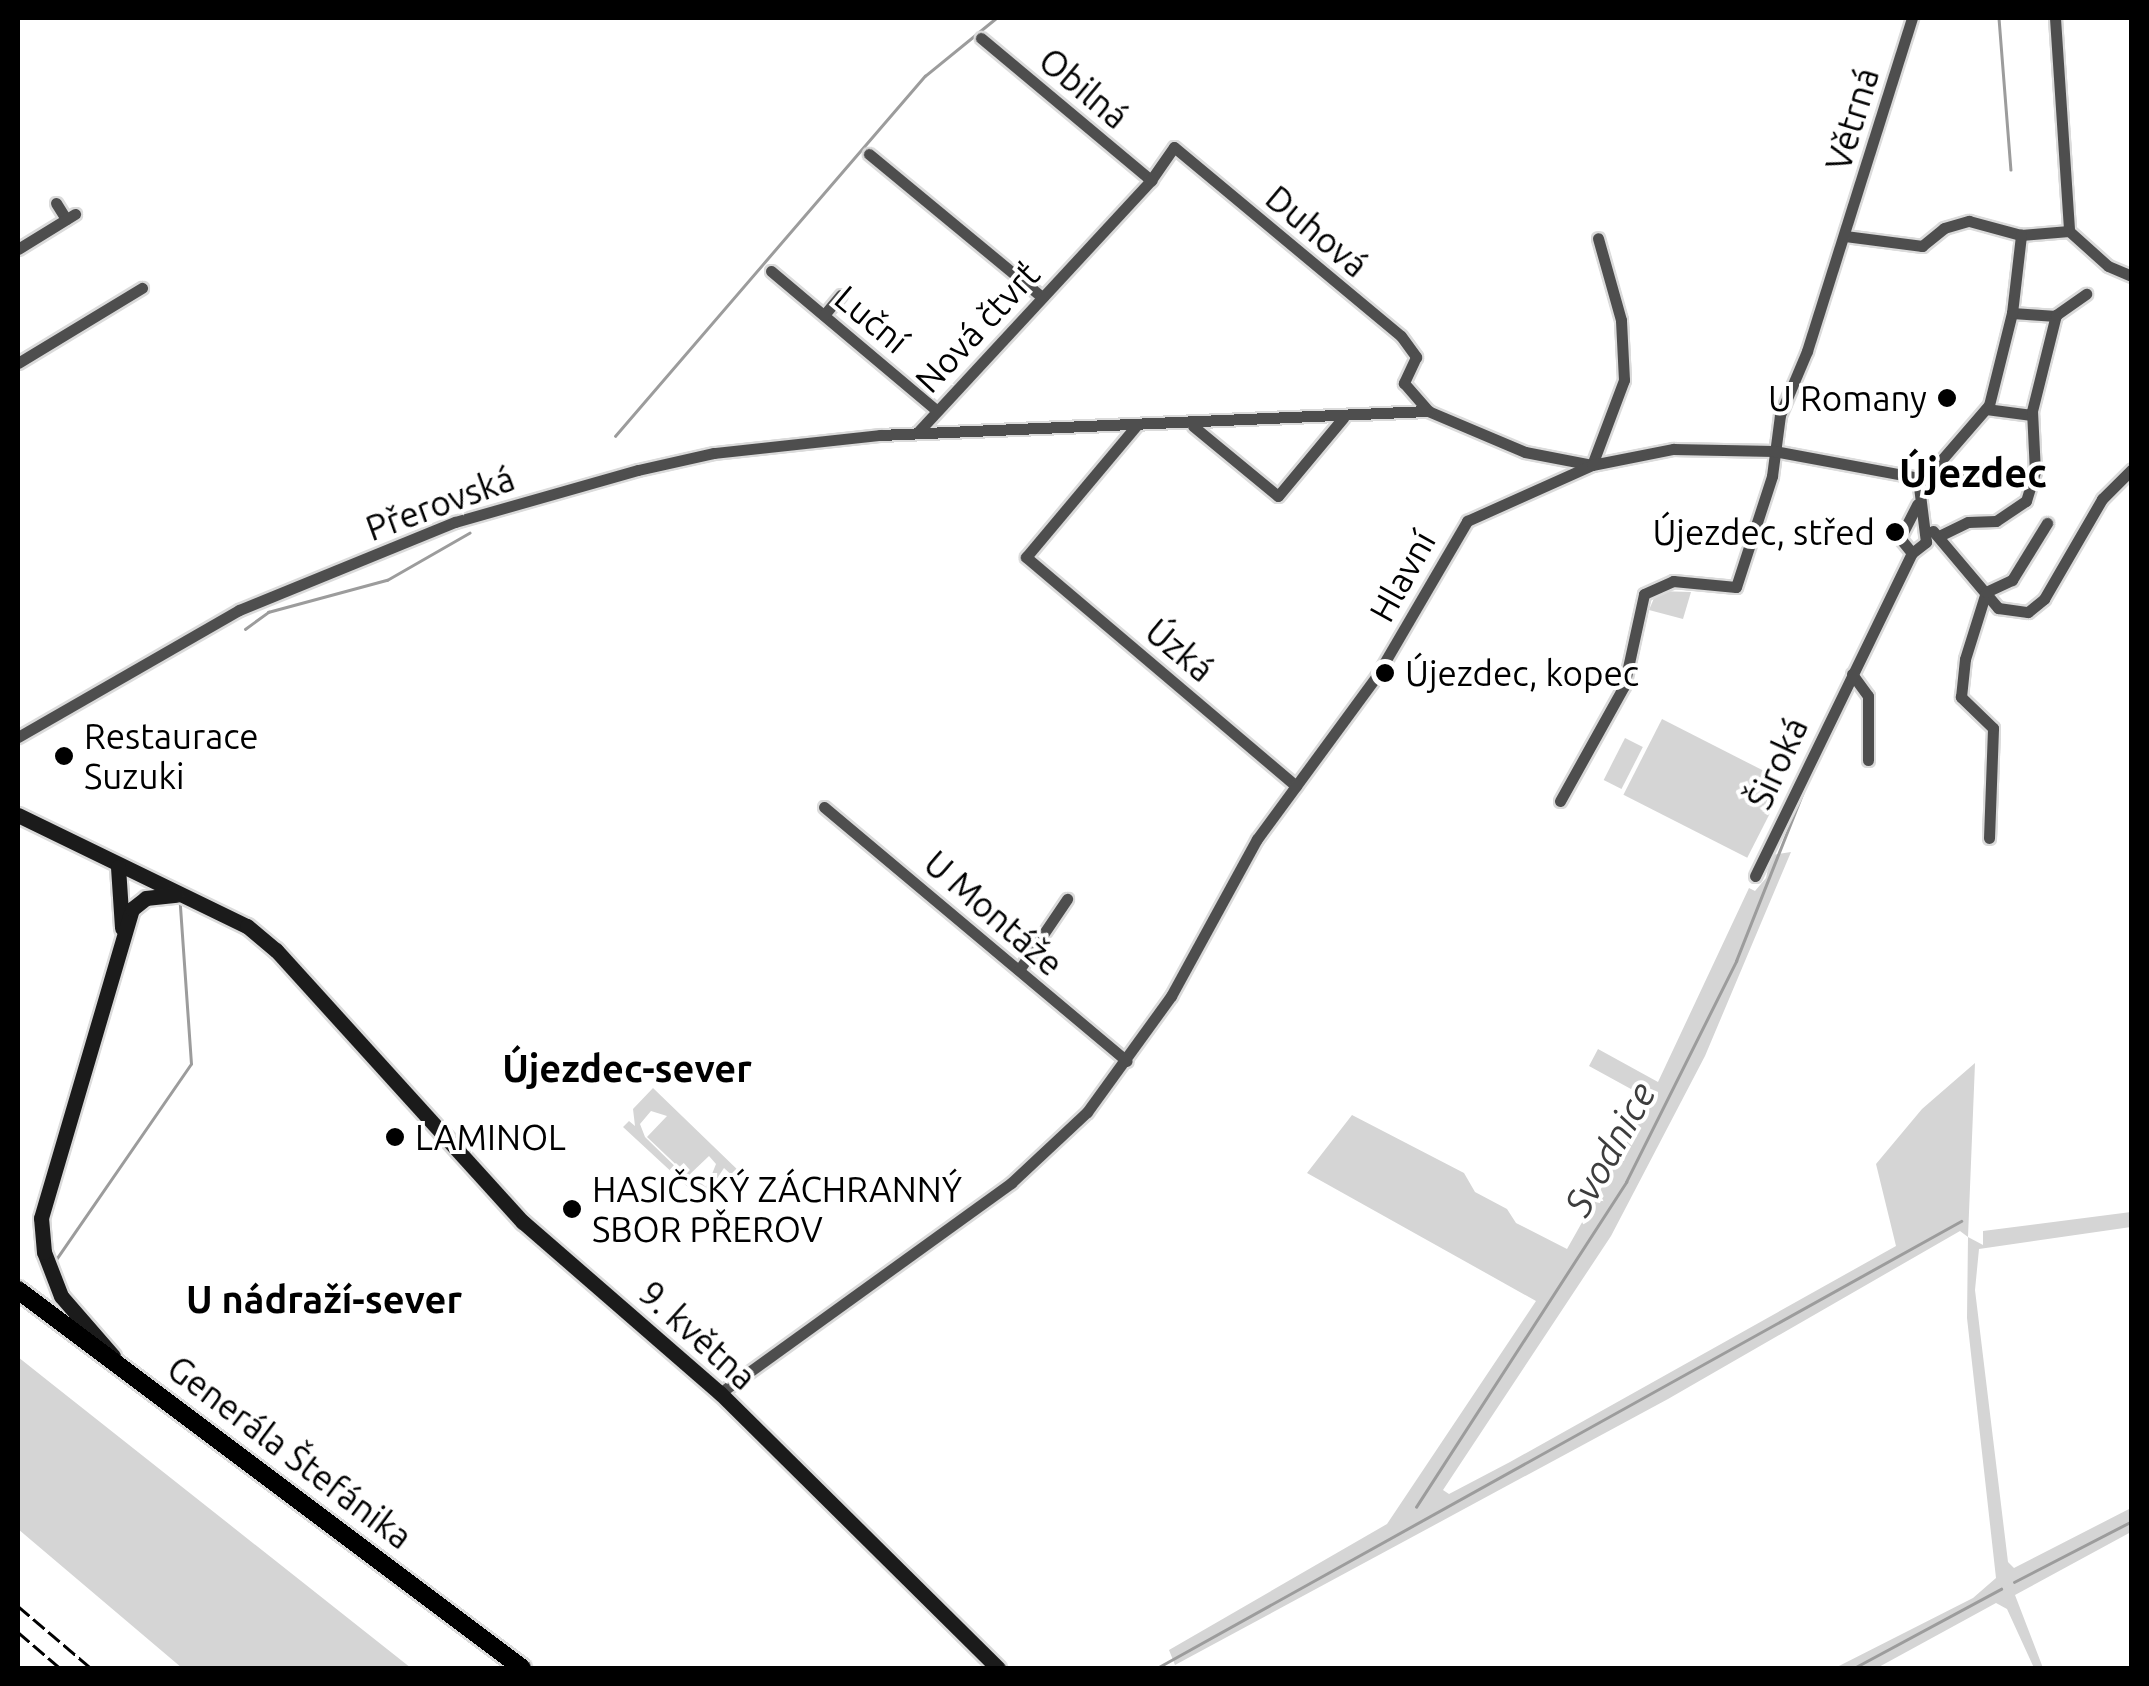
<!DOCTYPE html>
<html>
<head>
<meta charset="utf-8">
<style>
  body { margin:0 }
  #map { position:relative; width:2149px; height:1686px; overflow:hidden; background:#fff; font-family:Ubuntu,sans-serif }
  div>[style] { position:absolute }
  .green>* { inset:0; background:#d5d5d5; transform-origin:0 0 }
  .stream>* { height:2.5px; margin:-1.25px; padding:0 1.25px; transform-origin:1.25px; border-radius:1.25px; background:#9c9c9c }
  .roads { filter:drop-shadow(2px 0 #dbdbdb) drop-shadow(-2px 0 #dbdbdb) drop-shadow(0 2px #dbdbdb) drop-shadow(0 -2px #dbdbdb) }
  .street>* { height:11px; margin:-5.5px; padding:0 5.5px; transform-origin:5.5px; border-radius:5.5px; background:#4e4e4e }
  .secondary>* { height:15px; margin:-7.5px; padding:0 7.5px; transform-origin:7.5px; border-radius:7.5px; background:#1b1b1b }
  .primary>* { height:18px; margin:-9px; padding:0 9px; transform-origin:9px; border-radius:9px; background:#000 }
  .rail>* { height:2.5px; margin-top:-1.25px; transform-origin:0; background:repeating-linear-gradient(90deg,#000 0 15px,transparent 0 20px) }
  .dots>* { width:28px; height:28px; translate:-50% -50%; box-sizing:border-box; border:5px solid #fff; border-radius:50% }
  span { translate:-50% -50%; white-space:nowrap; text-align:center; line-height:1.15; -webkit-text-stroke:8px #fff; paint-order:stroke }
  .street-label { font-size:35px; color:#000 }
  .poi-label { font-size:35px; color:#000 }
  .right { translate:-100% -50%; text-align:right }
  .left { translate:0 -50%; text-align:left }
  .neighbourhood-label { font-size:38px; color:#000; font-weight:700 }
  .water-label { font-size:38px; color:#3d3d3d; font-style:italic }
  .quarter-label { font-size:40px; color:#000; font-weight:700 }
  .frame { position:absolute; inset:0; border:20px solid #000; pointer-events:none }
</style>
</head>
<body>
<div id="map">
  <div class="green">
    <i style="clip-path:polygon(1657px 591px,1691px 592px,1683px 619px,1649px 610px)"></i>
    <i style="left:1662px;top:719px;width:139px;height:85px;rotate:27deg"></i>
    <i style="left:1625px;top:738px;width:20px;height:47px;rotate:27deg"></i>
    <i style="clip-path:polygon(1791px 852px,1705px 1056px,1611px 1236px,1443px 1490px,1449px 1494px,1510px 1462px,1896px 1246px,1876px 1164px,1922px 1109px,1975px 1063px,1968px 1237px,1983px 1245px,1983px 1231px,2131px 1212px,2131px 1227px,1979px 1249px,1975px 1290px,2008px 1562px,2014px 1568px,2131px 1508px,2131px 1532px,2015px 1595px,2043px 1668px,2034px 1668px,2007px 1609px,1996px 1603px,1877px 1668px,1835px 1668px,1973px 1598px,1996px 1578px,1967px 1318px,1968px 1237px,1960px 1231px,1668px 1399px,1175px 1665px,1169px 1650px,1387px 1524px,1536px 1301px,1307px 1173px,1352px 1115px,1464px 1173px,1475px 1192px,1507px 1209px,1516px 1223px,1567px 1249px,1651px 1100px,1589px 1066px,1598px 1049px,1658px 1082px,1749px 888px,1755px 891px,1766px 878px,1771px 855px)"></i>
    <i style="clip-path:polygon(evenodd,653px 1088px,742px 1174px,737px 1180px,724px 1168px,710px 1189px,690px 1189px,623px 1127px,629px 1121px,635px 1126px,633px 1109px,653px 1088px,651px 1111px,667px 1116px,647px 1137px,688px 1176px,709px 1156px,716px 1164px,710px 1179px,689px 1180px,645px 1137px,640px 1124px,651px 1111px)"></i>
    <i style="clip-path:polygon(18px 1357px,52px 1384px,411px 1668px,182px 1668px,18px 1529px)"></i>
  </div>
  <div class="stream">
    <i style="left:1999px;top:18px;width:152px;rotate:85.5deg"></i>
    <i style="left:615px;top:436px;width:475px;rotate:-49.3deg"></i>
    <i style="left:925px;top:76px;width:92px;rotate:-39.2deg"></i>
    <i style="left:245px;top:629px;width:29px;rotate:-36deg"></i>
    <i style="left:268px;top:612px;width:123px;rotate:-15.1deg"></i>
    <i style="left:387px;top:580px;width:95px;rotate:-29.8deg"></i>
    <i style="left:55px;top:1261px;width:239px;rotate:-55.4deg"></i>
    <i style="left:191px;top:1064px;width:159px;rotate:-94deg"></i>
    <i style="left:1416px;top:1507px;width:387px;rotate:-57.1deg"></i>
    <i style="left:1626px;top:1182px;width:247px;rotate:-63.5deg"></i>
    <i style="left:1736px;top:961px;width:182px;rotate:-68.4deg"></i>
    <i style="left:2014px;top:1582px;width:133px;rotate:-27.3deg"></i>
    <i style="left:1157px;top:1668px;width:920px;rotate:-29.07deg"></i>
    <i style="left:1854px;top:1668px;width:167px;rotate:-28.3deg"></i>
  </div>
  <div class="roads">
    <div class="street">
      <i style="left:2055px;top:18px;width:213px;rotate:86.2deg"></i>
      <i style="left:981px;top:38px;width:222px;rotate:39.9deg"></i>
      <i style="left:869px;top:154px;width:224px;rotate:39.6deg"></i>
      <i style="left:56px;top:203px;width:19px;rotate:58deg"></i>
      <i style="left:2069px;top:231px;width:52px;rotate:41.9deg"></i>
      <i style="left:2108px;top:266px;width:26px;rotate:23deg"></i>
      <i style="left:1845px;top:236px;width:78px;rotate:7.4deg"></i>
      <i style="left:1922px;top:246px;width:28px;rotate:-39deg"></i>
      <i style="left:1944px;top:228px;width:26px;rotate:-16deg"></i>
      <i style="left:1969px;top:221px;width:54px;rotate:15.1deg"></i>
      <i style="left:2021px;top:235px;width:48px;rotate:-4.8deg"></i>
      <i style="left:18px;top:249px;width:67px;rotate:-31.6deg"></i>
      <i style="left:771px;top:271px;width:216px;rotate:40.1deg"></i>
      <i style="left:2012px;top:313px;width:44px;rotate:3.9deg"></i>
      <i style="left:824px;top:315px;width:26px;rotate:-50deg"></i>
      <i style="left:18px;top:363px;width:145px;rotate:-31.2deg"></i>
      <i style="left:1986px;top:409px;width:46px;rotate:7.4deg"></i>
      <i style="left:1136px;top:426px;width:171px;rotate:130deg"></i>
      <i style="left:1026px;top:557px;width:354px;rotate:40.3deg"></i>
      <i style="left:1193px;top:426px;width:110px;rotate:39.5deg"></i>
      <i style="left:1278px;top:496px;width:102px;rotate:-50.2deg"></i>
      <i style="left:918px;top:432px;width:343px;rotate:-47.2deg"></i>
      <i style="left:1151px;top:180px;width:40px;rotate:-55.1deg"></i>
      <i style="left:1174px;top:147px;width:295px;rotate:39.8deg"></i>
      <i style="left:1401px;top:336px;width:26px;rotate:54deg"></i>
      <i style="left:1416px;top:357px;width:29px;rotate:115deg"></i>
      <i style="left:1404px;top:383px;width:37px;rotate:49deg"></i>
      <i style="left:1428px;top:411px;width:105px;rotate:22.9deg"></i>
      <i style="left:1525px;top:452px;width:68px;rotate:11deg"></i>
      <i style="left:1592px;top:465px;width:91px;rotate:-69.4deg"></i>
      <i style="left:1624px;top:380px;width:60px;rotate:-92.9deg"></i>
      <i style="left:1621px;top:320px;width:85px;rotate:-105.7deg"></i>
      <i style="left:1933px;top:473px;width:33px;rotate:9deg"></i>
      <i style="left:1966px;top:478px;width:15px;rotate:-32deg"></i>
      <i style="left:1933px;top:531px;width:101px;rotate:49.8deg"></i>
      <i style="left:1998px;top:608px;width:30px;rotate:8deg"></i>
      <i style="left:2028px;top:612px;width:21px;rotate:-39deg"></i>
      <i style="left:2044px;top:599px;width:116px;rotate:-59.9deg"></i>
      <i style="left:2102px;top:499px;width:42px;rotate:-45deg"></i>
      <i style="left:1939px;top:536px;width:32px;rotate:-26deg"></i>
      <i style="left:1968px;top:522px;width:28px;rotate:-2deg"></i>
      <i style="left:1996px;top:521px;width:36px;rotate:-34deg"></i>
      <i style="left:2026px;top:501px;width:30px;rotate:-73deg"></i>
      <i style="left:2035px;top:472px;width:61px;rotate:-92.8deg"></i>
      <i style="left:2032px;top:411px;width:99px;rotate:-76deg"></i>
      <i style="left:2056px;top:315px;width:37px;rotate:-35deg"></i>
      <i style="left:1912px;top:553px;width:19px;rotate:-129deg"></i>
      <i style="left:1900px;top:538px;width:38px;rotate:-63deg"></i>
      <i style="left:1852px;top:674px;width:27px;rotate:54deg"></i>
      <i style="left:1868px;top:696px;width:64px;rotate:90deg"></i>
      <i style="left:18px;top:737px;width:255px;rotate:-29.9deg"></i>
      <i style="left:239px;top:610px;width:233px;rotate:-22.2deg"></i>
      <i style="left:455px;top:522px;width:190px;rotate:-15.9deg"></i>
      <i style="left:638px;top:470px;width:78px;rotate:-12.6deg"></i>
      <i style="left:714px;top:453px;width:167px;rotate:-6.2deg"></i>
      <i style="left:880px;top:435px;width:549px;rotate:-2.51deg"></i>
      <i style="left:1560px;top:801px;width:132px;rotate:-60.9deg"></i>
      <i style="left:1624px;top:686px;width:94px;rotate:-77.7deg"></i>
      <i style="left:1644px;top:594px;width:32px;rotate:-24deg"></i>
      <i style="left:1673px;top:581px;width:63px;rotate:5.4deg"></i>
      <i style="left:1736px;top:587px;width:117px;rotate:-72deg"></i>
      <i style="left:1772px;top:476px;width:62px;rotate:-82.5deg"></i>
      <i style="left:1780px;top:415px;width:69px;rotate:-67.1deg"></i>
      <i style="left:1807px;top:351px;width:349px;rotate:-72.5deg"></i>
      <i style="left:824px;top:807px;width:395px;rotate:40deg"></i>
      <i style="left:1989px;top:838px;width:110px;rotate:-87.9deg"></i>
      <i style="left:1993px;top:728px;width:45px;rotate:-135.9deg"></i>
      <i style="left:1961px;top:697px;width:38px;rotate:-84deg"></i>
      <i style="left:1965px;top:659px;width:70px;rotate:-72.6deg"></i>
      <i style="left:1986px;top:592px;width:29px;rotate:-25deg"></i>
      <i style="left:2012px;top:580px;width:67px;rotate:-58.4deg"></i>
      <i style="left:1755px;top:876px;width:359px;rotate:-64.1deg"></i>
      <i style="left:1912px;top:553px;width:18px;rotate:-38deg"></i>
      <i style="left:1926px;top:542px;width:64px;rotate:-97.2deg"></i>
      <i style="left:1019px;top:970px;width:86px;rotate:-55.9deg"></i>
      <i style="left:720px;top:1393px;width:359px;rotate:-35.8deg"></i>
      <i style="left:1011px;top:1183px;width:104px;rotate:-43.1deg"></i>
      <i style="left:1087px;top:1112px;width:143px;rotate:-54.1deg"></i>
      <i style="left:1171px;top:996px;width:179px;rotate:-61.3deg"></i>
      <i style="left:1257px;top:839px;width:201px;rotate:-53.7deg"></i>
      <i style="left:1376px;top:677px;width:181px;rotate:-59.7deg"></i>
      <i style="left:1467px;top:521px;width:137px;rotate:-24.1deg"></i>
      <i style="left:1592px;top:465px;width:83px;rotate:-11.2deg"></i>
      <i style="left:1673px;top:449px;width:101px;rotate:1.1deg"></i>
      <i style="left:1774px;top:451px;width:154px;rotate:10.5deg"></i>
      <i style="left:1925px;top:479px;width:98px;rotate:-49.1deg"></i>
      <i style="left:1989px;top:405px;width:95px;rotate:-76deg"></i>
      <i style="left:2012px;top:313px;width:79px;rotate:-83.4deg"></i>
    </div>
    <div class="secondary">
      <i style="left:18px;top:815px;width:254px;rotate:25.9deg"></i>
      <i style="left:247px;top:926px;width:38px;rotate:40deg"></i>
      <i style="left:276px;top:950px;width:367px;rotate:47.8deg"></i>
      <i style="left:523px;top:1222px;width:261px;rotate:41deg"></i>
      <i style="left:720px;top:1393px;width:391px;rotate:44.7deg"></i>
      <i style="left:118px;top:867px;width:61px;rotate:86.2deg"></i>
      <i style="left:113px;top:1356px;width:79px;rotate:-130.9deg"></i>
      <i style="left:61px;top:1296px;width:47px;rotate:-111.1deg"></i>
      <i style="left:44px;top:1252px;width:34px;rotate:-95deg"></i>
      <i style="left:41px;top:1218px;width:322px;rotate:-73.6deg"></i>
      <i style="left:132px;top:909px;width:18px;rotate:-38deg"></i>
      <i style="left:146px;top:898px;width:30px;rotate:-6deg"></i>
    </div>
    <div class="primary">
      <i style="left:18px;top:1290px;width:630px;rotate:36.87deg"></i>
    </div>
  </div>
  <div class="rail">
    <i style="left:18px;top:1606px;width:96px;rotate:40.3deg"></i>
    <i style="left:18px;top:1632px;width:55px;rotate:40.6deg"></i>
  </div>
  <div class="dots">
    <i style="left:1947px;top:398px;background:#000"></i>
    <i style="left:1895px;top:532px;background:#000"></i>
    <i style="left:1385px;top:673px;background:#000"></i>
    <i style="left:64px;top:756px;background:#000"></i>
    <i style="left:395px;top:1137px;background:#000"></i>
    <i style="left:572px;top:1209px;background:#000"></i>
  </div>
  <div class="street-label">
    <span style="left:1084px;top:88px;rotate:40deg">Obilná</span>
    <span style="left:1852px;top:119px;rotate:-73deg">Větrná</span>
    <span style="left:1317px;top:231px;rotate:40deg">Duhová</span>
    <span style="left:872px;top:319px;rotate:40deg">Luční</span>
    <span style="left:977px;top:327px;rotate:-47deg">Nová čtvrť</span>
    <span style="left:440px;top:503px;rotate:-20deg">Přerovská</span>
    <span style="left:1402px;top:576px;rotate:-61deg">Hlavní</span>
    <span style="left:1180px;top:650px;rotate:40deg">Úzká</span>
    <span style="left:1777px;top:763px;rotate:-65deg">Široká</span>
    <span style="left:994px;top:913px;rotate:41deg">U Montáže</span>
    <span style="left:698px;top:1335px;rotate:42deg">9. května</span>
    <span style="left:290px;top:1452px;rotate:37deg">Generála Štefánika</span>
  </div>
  <div class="poi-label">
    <span class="right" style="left:1927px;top:398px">U Romany</span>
    <span class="right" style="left:1875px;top:532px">Újezdec, střed</span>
    <span class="left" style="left:1405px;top:673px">Újezdec, kopec</span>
    <span class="left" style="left:84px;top:756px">Restaurace<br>Suzuki</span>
    <span class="left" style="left:415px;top:1137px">LAMINOL</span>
    <span class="left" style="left:592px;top:1209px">HASIČSKÝ ZÁCHRANNÝ<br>SBOR PŘEROV</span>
  </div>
  <div class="neighbourhood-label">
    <span style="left:627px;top:1069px">Újezdec-sever</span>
    <span style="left:324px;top:1300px">U nádraží-sever</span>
  </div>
  <div class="water-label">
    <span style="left:1610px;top:1149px;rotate:-61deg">Svodnice</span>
  </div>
  <div class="quarter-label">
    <span style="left:1973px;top:473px">Újezdec</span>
  </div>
  <div class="frame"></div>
</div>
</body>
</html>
